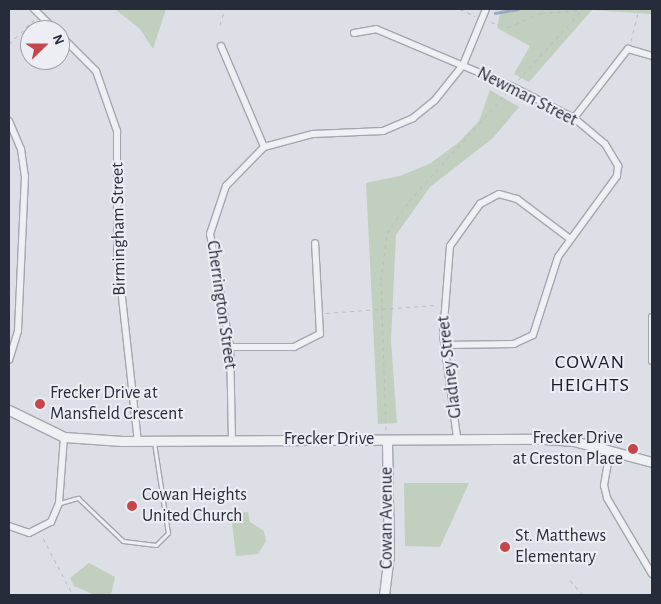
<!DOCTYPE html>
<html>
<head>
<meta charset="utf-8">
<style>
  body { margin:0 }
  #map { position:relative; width:661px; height:604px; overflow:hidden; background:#dddfe6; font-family:"Alegreya Sans",sans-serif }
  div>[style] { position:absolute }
  .green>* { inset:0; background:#c0cfbe }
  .stream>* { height:2.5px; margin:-1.25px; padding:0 1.25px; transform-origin:1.25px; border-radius:1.25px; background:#99a8c4 }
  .path>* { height:1px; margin-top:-0.5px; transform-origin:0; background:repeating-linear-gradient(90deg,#bbbdc4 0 4px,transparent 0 8px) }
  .roads { filter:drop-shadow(1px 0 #a3a6af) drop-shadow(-1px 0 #a3a6af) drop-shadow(0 1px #a3a6af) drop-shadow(0 -1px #a3a6af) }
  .service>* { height:3px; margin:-1.5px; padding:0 1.5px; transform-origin:1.5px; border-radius:1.5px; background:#eff0f4 }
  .minor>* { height:6px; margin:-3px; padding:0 3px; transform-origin:3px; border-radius:3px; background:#eff0f4 }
  .tertiary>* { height:9px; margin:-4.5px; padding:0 4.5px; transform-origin:4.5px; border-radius:4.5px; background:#eff0f4 }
  .dots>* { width:14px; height:14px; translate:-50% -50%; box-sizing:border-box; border:2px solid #eceef4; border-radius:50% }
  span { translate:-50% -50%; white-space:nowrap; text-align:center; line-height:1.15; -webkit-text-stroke:4px #eceef4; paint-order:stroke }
  .street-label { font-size:18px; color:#272c3b }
  .poi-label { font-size:18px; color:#272c3b }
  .left { translate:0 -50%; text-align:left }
  .right { translate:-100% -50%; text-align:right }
  .quarter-label { font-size:20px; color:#191d2c; letter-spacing:1px }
  .frame { position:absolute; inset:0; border:10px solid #272c3b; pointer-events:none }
  .north { position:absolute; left:20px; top:20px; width:50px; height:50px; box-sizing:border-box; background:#eceef4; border:1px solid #9da0aa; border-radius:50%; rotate:68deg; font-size:14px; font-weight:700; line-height:20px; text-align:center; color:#272c3b }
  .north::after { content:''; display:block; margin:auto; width:18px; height:22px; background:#c64749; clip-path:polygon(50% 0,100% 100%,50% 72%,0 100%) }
</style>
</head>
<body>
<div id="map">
  <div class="green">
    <i style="clip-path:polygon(115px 9px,166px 9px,153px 49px,140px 29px)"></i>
    <i style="clip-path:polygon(501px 9px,652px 9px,652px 14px,592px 10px,529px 82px,514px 74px,530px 46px,497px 28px)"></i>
    <i style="clip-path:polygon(490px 90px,519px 107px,493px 138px,430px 187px,396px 235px,391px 341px,397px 423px,378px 424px,366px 183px,400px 176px,431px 163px,458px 143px,479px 121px)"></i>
    <i style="clip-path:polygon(404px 483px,469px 483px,440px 547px,405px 546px)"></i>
    <i style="clip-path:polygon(248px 512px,250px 522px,264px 531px,266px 541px,258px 554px,236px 556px,231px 514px)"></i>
    <i style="clip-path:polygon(89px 563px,115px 577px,111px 595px,95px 595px,74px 586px,70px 578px)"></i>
  </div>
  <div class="stream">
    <i style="left:495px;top:13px;width:23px;rotate:-10deg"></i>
  </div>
  <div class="path">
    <i style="left:460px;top:9px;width:17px;rotate:25deg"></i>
    <i style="left:491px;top:22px;width:18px;rotate:16deg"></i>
    <i style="left:508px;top:27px;width:36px;rotate:-23deg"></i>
    <i style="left:541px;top:13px;width:41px;rotate:-4.2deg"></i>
    <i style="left:220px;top:25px;width:17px;rotate:-73deg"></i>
    <i style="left:631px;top:41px;width:33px;rotate:-76deg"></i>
    <i style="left:9px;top:44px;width:35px;rotate:-44deg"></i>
    <i style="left:518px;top:80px;width:96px;rotate:-47.5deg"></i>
    <i style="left:326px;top:313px;width:109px;rotate:-4.2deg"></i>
    <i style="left:386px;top:430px;width:150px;rotate:-91.9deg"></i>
    <i style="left:381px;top:280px;width:47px;rotate:-82.7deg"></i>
    <i style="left:387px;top:233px;width:39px;rotate:-55deg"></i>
    <i style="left:409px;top:201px;width:147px;rotate:-48deg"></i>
    <i style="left:43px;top:538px;width:64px;rotate:62.2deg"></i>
    <i style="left:570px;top:580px;width:20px;rotate:49deg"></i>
  </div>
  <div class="roads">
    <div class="service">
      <i style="left:60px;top:503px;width:19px;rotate:-16deg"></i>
      <i style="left:78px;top:498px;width:62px;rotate:43.7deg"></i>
      <i style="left:123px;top:541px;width:33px;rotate:7deg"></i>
      <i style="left:156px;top:545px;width:17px;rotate:-45deg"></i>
      <i style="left:168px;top:533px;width:91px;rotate:-98.8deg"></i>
    </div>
    <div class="minor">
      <i style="left:34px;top:9px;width:30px;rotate:45deg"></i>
      <i style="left:354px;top:33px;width:22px;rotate:-10deg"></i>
      <i style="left:376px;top:29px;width:147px;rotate:22.9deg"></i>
      <i style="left:511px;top:86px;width:71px;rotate:26.9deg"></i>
      <i style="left:574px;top:118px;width:40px;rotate:40deg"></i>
      <i style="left:605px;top:144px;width:26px;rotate:59deg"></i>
      <i style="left:618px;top:166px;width:10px;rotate:96deg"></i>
      <i style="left:617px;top:176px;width:100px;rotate:126.1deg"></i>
      <i style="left:558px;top:257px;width:82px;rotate:107.8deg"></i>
      <i style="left:533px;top:335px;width:21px;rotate:155deg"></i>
      <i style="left:514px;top:344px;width:70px;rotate:179.2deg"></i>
      <i style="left:60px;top:35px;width:51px;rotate:45deg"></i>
      <i style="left:96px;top:71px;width:64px;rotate:70.7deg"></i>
      <i style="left:117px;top:131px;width:121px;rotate:90deg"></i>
      <i style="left:117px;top:252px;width:190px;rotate:83.7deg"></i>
      <i style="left:221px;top:46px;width:110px;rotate:66.9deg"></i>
      <i style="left:574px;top:118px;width:88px;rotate:-52deg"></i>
      <i style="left:628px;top:49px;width:25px;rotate:16deg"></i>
      <i style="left:9px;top:121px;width:30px;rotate:67deg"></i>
      <i style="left:21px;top:149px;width:27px;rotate:82deg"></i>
      <i style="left:25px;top:176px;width:155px;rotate:92.6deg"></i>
      <i style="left:18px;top:331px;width:30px;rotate:107deg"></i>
      <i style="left:652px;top:317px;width:44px;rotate:90deg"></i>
      <i style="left:230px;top:347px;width:64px"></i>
      <i style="left:294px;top:347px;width:29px;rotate:-27deg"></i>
      <i style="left:320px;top:334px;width:91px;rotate:-93.1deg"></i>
      <i style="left:457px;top:437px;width:103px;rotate:-97.8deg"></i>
      <i style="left:443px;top:335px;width:89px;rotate:-85.5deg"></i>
      <i style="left:450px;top:246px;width:52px;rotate:-54.5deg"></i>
      <i style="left:480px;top:204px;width:21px;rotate:-28deg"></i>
      <i style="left:499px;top:194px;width:19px;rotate:16deg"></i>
      <i style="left:517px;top:199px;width:65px;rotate:36.9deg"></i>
      <i style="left:232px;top:440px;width:93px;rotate:-91.2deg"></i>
      <i style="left:230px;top:347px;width:115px;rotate:-100deg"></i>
      <i style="left:210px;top:234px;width:51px;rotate:-71.6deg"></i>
      <i style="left:226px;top:186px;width:54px;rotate:-45.7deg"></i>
      <i style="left:264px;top:147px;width:51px;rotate:-14.9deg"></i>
      <i style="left:313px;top:134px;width:70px;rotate:-2.5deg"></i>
      <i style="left:383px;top:131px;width:33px;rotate:-23deg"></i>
      <i style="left:413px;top:118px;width:28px;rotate:-39deg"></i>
      <i style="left:435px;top:100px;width:45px;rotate:-51.3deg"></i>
      <i style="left:463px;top:65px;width:61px;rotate:-67.7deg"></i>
      <i style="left:610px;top:451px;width:35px;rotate:100deg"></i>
      <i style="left:604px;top:485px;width:13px;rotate:77deg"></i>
      <i style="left:607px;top:498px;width:88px;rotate:59.4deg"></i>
      <i style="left:9px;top:526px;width:21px;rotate:19deg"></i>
      <i style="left:29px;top:533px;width:25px;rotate:-27deg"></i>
      <i style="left:51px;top:522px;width:21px;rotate:-67deg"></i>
      <i style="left:59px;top:503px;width:66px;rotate:-85.7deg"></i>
    </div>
    <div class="tertiary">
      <i style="left:9px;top:410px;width:61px;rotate:26.1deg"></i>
      <i style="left:64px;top:437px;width:58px;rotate:3.9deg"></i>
      <i style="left:122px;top:441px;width:422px;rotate:-0.3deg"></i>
      <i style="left:544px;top:439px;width:30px;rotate:4deg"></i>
      <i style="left:574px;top:441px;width:81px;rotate:15.1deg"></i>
      <i style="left:384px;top:595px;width:38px;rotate:-83deg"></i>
      <i style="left:389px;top:557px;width:117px;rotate:-91deg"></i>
    </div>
  </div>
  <div class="dots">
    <i style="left:40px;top:404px;background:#c64749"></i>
    <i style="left:633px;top:449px;background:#c64749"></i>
    <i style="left:132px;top:506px;background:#c64749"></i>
    <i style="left:505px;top:547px;background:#c64749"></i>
  </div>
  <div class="street-label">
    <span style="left:527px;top:97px;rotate:27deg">Newman Street</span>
    <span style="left:119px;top:229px;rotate:-91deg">Birmingham Street</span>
    <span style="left:221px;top:305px;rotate:82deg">Cherrington Street</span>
    <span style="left:450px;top:367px;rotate:-97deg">Gladney Street</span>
    <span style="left:329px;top:439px">Frecker Drive</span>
    <span style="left:387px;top:518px;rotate:-90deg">Cowan Avenue</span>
  </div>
  <div class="poi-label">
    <span class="left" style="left:50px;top:404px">Frecker Drive at<br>Mansfield Crescent</span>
    <span class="right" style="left:623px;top:449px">Frecker Drive<br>at Creston Place</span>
    <span class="left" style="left:142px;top:506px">Cowan Heights<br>United Church</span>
    <span class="left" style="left:515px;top:547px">St. Matthews<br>Elementary</span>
  </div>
  <div class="quarter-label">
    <span style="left:590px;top:374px">COWAN<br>HEIGHTS</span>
  </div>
  <div class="frame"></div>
  <div class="north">N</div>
</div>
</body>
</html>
